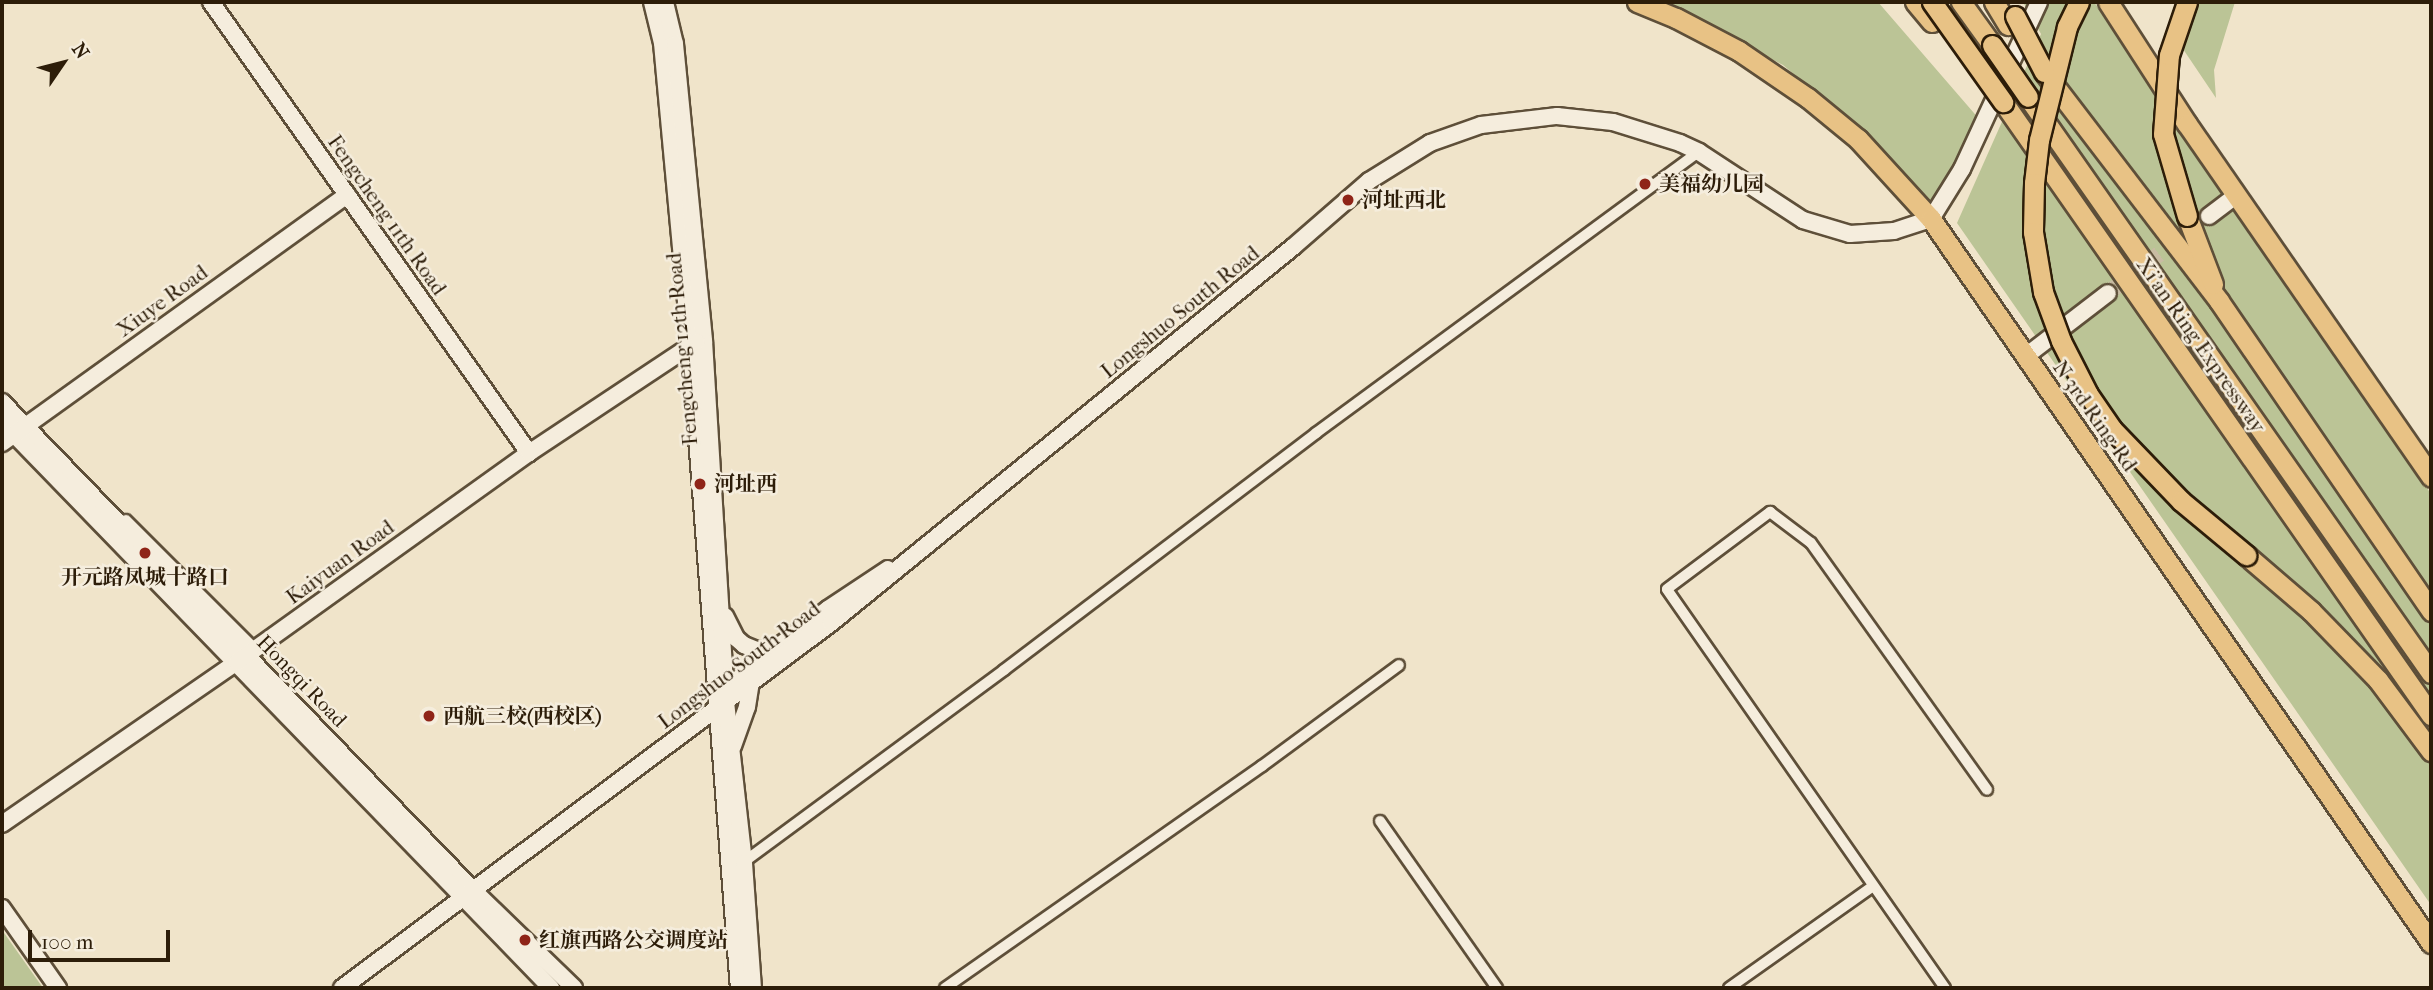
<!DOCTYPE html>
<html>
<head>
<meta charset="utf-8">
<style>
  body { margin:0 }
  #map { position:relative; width:2433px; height:990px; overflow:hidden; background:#f0e4ca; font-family:"IM FELL French Canon","Noto Serif SC",serif }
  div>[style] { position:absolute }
  .green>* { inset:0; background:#bbc496 }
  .secondary-tunnel>* { height:16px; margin-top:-8px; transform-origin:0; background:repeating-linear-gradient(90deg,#c9bca3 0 16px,transparent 0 24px) }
  .roads { filter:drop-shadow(2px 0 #5e4f39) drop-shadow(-2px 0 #5e4f39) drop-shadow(0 2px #5e4f39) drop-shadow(0 -2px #5e4f39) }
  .street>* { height:10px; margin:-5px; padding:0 5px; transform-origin:5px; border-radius:5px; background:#f5eddd }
  .secondary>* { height:16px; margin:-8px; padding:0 8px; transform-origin:8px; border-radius:8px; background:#f5eddd }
  .highway>* { height:19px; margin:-9.5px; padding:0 9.5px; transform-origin:9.5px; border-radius:9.5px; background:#e8c285 }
  .bridges { filter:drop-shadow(2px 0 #2d1d09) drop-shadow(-2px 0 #2d1d09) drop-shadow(0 2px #2d1d09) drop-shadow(0 -2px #2d1d09) }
  .highway-bridge>* { height:19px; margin:-9.5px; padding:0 9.5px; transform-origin:9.5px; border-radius:9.5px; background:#e8c285 }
  .dots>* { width:19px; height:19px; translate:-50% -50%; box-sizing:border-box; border:4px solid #f5eddd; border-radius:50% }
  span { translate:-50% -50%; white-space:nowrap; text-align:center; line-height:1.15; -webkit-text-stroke:5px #f5eddd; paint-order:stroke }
  .poi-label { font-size:21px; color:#2d1d09; font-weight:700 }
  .left { translate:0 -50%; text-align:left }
  .street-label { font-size:21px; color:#2d1d09 }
  .frame { position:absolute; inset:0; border:4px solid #2d1d09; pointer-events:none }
  .north { position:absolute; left:28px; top:28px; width:70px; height:70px; -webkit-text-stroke:5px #f5eddd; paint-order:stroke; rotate:55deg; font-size:19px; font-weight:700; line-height:28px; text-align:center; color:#2d1d09 }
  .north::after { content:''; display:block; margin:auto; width:24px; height:32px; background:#2d1d09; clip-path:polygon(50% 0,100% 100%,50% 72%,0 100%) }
  .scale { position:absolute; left:28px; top:930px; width:142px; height:32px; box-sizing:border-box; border:4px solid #2d1d09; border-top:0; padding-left:9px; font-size:21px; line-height:24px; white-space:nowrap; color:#2d1d09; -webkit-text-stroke:5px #f5eddd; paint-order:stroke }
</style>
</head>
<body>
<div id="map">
  <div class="green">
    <i style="clip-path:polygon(1663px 2px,1878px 2px,1980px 120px,1931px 202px,1875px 143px,1783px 65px)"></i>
    <i style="clip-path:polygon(2023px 2px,2094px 2px,2431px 494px,2431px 905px,1957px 223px,2041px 34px)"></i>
    <i style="clip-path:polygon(2197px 2px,2235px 2px,2214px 70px,2216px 98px,2183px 49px)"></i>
    <i style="clip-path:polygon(2px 930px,43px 988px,2px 988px)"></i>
  </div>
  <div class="secondary-tunnel">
    <i style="left:2108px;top:293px;width:127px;rotate:-37.3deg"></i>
  </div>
  <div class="roads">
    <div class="street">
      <i style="left:126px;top:520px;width:182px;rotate:45deg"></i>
      <i style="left:1380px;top:821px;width:204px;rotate:55deg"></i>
      <i style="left:741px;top:864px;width:327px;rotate:-36.4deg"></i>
      <i style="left:1004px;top:670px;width:392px;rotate:-37.2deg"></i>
      <i style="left:1316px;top:433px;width:475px;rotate:-36.3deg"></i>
      <i style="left:945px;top:988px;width:387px;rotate:-35deg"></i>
      <i style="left:1262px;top:766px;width:170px;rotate:-36.4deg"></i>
      <i style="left:1729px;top:988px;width:176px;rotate:-35.3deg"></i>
      <i style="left:1945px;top:988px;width:486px;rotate:-124.9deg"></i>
      <i style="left:1667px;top:589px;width:129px;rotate:-36.8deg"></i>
      <i style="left:1770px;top:512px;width:51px;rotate:37.1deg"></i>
      <i style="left:1811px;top:543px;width:303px;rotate:54.5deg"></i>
    </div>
    <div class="secondary">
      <i style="left:211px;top:2px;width:552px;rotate:54.81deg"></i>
      <i style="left:652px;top:2px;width:42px;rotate:76.3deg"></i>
      <i style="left:662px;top:43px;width:304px;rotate:84.7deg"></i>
      <i style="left:690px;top:346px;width:644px;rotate:85.64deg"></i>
      <i style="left:665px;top:2px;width:43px;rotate:76.6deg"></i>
      <i style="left:675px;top:44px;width:298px;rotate:84.4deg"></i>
      <i style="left:704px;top:341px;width:362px;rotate:86.5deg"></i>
      <i style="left:726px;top:702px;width:162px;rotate:83.6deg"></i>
      <i style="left:744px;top:863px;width:125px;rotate:85.9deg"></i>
      <i style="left:2209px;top:216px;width:34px;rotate:-37deg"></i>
      <i style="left:2026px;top:356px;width:103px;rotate:-37.5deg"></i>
      <i style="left:2px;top:402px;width:677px;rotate:46.02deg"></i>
      <i style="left:472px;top:889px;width:142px;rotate:44.1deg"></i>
      <i style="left:2px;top:422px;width:789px;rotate:45.87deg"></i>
      <i style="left:2px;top:443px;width:425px;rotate:-35.7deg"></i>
      <i style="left:725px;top:616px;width:25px;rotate:63deg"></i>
      <i style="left:736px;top:638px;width:11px;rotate:41deg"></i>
      <i style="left:744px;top:645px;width:16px;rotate:22deg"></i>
      <i style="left:759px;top:651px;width:18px;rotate:-16deg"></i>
      <i style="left:723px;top:695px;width:33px;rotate:-46deg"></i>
      <i style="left:746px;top:671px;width:103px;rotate:-37.1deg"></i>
      <i style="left:828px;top:609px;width:72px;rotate:-33.7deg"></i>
      <i style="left:733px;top:746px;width:41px;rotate:-70.3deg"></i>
      <i style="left:747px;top:707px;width:24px;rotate:-81deg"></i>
      <i style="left:2px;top:824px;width:285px;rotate:-34.6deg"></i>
      <i style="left:237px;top:662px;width:359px;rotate:-35.6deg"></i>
      <i style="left:529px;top:453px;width:201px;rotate:-33.6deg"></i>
      <i style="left:2px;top:908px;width:98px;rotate:55deg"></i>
      <i style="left:342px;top:988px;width:610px;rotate:-36.74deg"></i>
      <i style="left:831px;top:623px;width:596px;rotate:-39.14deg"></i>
      <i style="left:1293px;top:247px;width:101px;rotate:-41deg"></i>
      <i style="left:1369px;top:181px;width:72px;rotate:-31.9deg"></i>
      <i style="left:1430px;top:143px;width:54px;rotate:-19.4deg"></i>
      <i style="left:1481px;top:125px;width:77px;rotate:-6.8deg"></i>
      <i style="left:1557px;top:116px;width:56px;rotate:6.1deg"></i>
      <i style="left:1613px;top:122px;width:70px;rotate:17.4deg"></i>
      <i style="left:1680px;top:143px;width:21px;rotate:25deg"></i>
      <i style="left:1699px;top:152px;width:124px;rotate:33.2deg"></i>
      <i style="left:1803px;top:220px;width:49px;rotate:16.6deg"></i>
      <i style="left:1850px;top:234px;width:44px;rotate:-3.9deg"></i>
      <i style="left:1894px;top:231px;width:39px;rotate:-18deg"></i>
      <i style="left:1931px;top:219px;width:59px;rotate:-58.2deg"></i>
      <i style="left:1962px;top:169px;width:184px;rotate:-65.2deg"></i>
    </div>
    <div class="highway">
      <i style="left:1637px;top:2px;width:42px;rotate:22.3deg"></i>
      <i style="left:1676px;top:18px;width:71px;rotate:27.6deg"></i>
      <i style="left:1739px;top:51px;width:83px;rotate:34.3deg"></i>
      <i style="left:1808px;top:98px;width:65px;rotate:39.4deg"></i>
      <i style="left:1858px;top:139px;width:108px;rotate:47.6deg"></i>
      <i style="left:1931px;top:219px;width:880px;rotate:55.37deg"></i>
      <i style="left:1915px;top:2px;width:26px;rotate:50deg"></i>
      <i style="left:1961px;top:2px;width:53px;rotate:54.2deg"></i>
      <i style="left:1994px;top:2px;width:27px;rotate:59deg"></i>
      <i style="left:2108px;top:2px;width:145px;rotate:57.1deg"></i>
      <i style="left:2187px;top:124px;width:429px;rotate:55.3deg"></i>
      <i style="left:2044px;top:72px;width:288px;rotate:52.6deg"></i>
      <i style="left:2219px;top:301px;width:376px;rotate:55.6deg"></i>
      <i style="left:2028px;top:97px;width:703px;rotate:55.02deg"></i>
      <i style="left:2003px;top:102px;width:748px;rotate:55.08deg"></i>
      <i style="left:2187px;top:216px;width:73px;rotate:69.1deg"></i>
      <i style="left:2246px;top:555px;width:86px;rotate:40.7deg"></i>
      <i style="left:2311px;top:611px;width:96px;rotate:45.8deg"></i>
      <i style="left:2378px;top:680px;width:89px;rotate:53.3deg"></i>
    </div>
  </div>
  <div class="bridges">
    <div class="highway-bridge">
      <i style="left:1932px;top:2px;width:123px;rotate:54.6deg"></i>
      <i style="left:2079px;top:2px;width:28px;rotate:116deg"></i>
      <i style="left:2067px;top:27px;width:116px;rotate:103.9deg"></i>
      <i style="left:2039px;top:140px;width:43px;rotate:96.6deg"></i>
      <i style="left:2034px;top:183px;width:49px;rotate:91.2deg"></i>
      <i style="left:2033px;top:232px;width:61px;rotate:80.5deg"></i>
      <i style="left:2043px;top:292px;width:52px;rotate:69.8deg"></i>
      <i style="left:2061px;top:341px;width:59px;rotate:63deg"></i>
      <i style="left:2088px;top:394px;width:42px;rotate:55.6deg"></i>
      <i style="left:2112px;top:429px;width:100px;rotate:46.2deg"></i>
      <i style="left:2181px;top:501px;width:85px;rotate:39.7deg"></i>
      <i style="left:2015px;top:16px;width:63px;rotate:62.6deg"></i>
      <i style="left:1992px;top:45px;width:63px;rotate:55.3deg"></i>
      <i style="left:2187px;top:216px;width:85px;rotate:-106.3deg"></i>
      <i style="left:2163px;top:134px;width:79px;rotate:-85.7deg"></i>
      <i style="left:2169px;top:55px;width:56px;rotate:-71.2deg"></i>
    </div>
  </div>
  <div class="dots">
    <i style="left:1645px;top:184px;background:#8f2418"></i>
    <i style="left:1348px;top:200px;background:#8f2418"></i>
    <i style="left:700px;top:484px;background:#8f2418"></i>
    <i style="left:145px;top:553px;background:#8f2418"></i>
    <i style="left:429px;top:716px;background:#8f2418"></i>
    <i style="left:525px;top:940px;background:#8f2418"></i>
  </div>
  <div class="poi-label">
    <span class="left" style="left:1659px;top:184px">美福幼儿园</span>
    <span class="left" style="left:1362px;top:200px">河址西北</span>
    <span class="left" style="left:714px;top:484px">河址西</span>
    <span style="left:145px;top:577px">开元路凤城十路口</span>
    <span class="left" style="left:443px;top:716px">西航三校(西校区)</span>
    <span class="left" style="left:539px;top:940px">红旗西路公交调度站</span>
  </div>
  <div class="street-label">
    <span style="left:387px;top:215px;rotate:55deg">Fengcheng 11th Road</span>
    <span style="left:162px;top:301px;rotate:-36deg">Xiuye Road</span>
    <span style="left:1180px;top:312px;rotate:-39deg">Longshuo South Road</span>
    <span style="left:2201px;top:345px;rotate:55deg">Xi'an Ring Expressway</span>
    <span style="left:682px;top:349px;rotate:-95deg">Fengcheng 12th Road</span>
    <span style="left:2095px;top:416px;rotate:55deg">N 3rd Ring Rd</span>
    <span style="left:340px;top:562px;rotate:-36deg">Kaiyuan Road</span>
    <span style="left:739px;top:665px;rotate:-37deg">Longshuo South Road</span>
    <span style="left:302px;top:681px;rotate:46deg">Hongqi Road</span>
  </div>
  <div class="frame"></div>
  <div class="north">N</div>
  <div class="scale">100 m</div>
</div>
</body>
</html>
